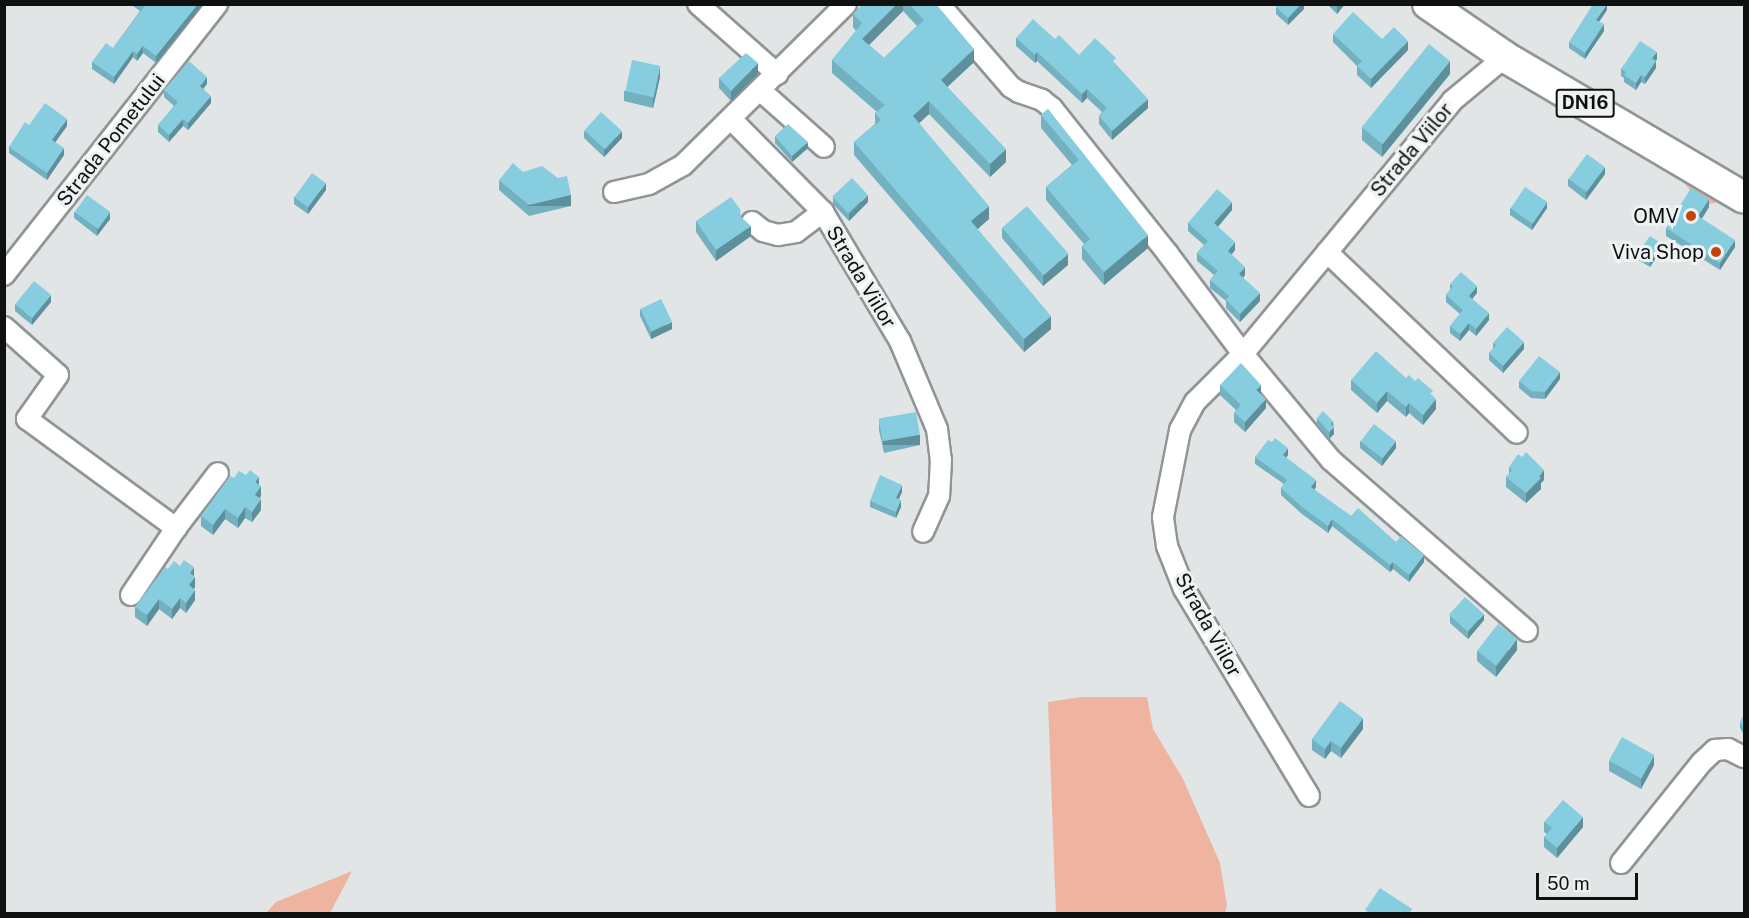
<!DOCTYPE html>
<html>
<head>
<meta charset="utf-8">
<style>
  body { margin:0 }
  #map { position:relative; width:1749px; height:918px; overflow:hidden; background:#e1e5e6; font-family:"Public Sans",sans-serif }
  div>[style] { position:absolute }
  .green>* { inset:0; background:#efb4a0 }
  .roads { filter:drop-shadow(2px 0 #919596) drop-shadow(-2px 0 #919596) drop-shadow(0 2px #919596) drop-shadow(0 -2px #919596) }
  .minor>* { height:20px; margin:-10px; padding:0 10px; transform-origin:10px; border-radius:10px; background:#fff }
  .highway>* { height:30px; margin:-15px; padding:0 15px; transform-origin:15px; border-radius:15px; background:#fff }
  .wall>* { inset:0; background:#73b0c0 }
  .shaded-wall>* { inset:0; background:#5e909c; transform-origin:0 0 }
  .building>* { inset:0; background:#86cddf; transform-origin:0 0 }
  .dots>* { width:16px; height:16px; translate:-50% -50%; box-sizing:border-box; border:3px solid #eef2f3; border-radius:50% }
  span { translate:-50% -50%; white-space:nowrap; text-align:center; line-height:1.15; -webkit-text-stroke:6px #eef2f3; paint-order:stroke }
  .shield-label span { padding:2px 4px; background:#eef2f3; border:2px solid; border-radius:4px; -webkit-text-stroke-width:0 }
  .shield-label { font-size:18px; color:#0f1010; font-weight:700 }
  .street-label { font-size:20px; color:#0f1010 }
  .poi-label { font-size:20px; color:#0f1010 }
  .right { translate:-100% -50%; text-align:right }
  .frame { position:absolute; inset:0; border:6px solid #0f1010; pointer-events:none }
  .scale { position:absolute; left:1536px; top:873px; width:102px; height:27px; box-sizing:border-box; border:3px solid #0f1010; border-top:0; padding-left:8px; font-size:18px; line-height:21px; white-space:nowrap; color:#0f1010; -webkit-text-stroke:4px #eef2f3; paint-order:stroke }
</style>
</head>
<body>
<div id="map">
  <div class="green">
    <i style="clip-path:polygon(1680px 177px,1723px 201px,1710px 204px,1691px 192px)"></i>
    <i style="clip-path:polygon(1081px 697px,1147px 697px,1153px 729px,1183px 779px,1220px 863px,1227px 905px,1225px 913px,1056px 913px,1048px 702px)"></i>
    <i style="clip-path:polygon(352px 871px,330px 913px,266px 913px,276px 902px)"></i>
  </div>
  <div class="roads">
    <div class="minor">
      <i style="left:698px;top:4px;width:106px;rotate:41.5deg"></i>
      <i style="left:939px;top:4px;width:110px;rotate:49.1deg"></i>
      <i style="left:1011px;top:87px;width:9px;rotate:32deg"></i>
      <i style="left:1019px;top:92px;width:24px;rotate:19deg"></i>
      <i style="left:1042px;top:100px;width:13px;rotate:39deg"></i>
      <i style="left:1052px;top:108px;width:186px;rotate:51.5deg"></i>
      <i style="left:1168px;top:254px;width:125px;rotate:53.1deg"></i>
      <i style="left:1243px;top:354px;width:138px;rotate:50.3deg"></i>
      <i style="left:1331px;top:460px;width:260px;rotate:41.1deg"></i>
      <i style="left:761px;top:91px;width:84px;rotate:41.6deg"></i>
      <i style="left:731px;top:119px;width:131px;rotate:45.3deg"></i>
      <i style="left:823px;top:212px;width:150px;rotate:59.2deg"></i>
      <i style="left:900px;top:341px;width:95px;rotate:67.2deg"></i>
      <i style="left:937px;top:429px;width:31px;rotate:83deg"></i>
      <i style="left:941px;top:460px;width:36px;rotate:93deg"></i>
      <i style="left:939px;top:496px;width:39px;rotate:114deg"></i>
      <i style="left:614px;top:192px;width:36px;rotate:-13deg"></i>
      <i style="left:649px;top:184px;width:39px;rotate:-29deg"></i>
      <i style="left:683px;top:165px;width:229px;rotate:-44.6deg"></i>
      <i style="left:752px;top:222px;width:14px;rotate:39deg"></i>
      <i style="left:763px;top:231px;width:16px;rotate:15deg"></i>
      <i style="left:778px;top:235px;width:18px;rotate:-9deg"></i>
      <i style="left:796px;top:232px;width:34px;rotate:-37deg"></i>
      <i style="left:1327px;top:252px;width:262px;rotate:43.6deg"></i>
      <i style="left:4px;top:275px;width:345px;rotate:-51.8deg"></i>
      <i style="left:4px;top:327px;width:72px;rotate:41.6deg"></i>
      <i style="left:58px;top:375px;width:54px;rotate:125.2deg"></i>
      <i style="left:27px;top:419px;width:185px;rotate:36.2deg"></i>
      <i style="left:131px;top:595px;width:81px;rotate:-56.1deg"></i>
      <i style="left:176px;top:528px;width:69px;rotate:-52.6deg"></i>
      <i style="left:1309px;top:796px;width:242px;rotate:-121.1deg"></i>
      <i style="left:1184px;top:589px;width:46px;rotate:-111.6deg"></i>
      <i style="left:1167px;top:546px;width:29px;rotate:-98deg"></i>
      <i style="left:1163px;top:517px;width:89px;rotate:-78.9deg"></i>
      <i style="left:1180px;top:430px;width:32px;rotate:-62deg"></i>
      <i style="left:1195px;top:402px;width:68px;rotate:-45deg"></i>
      <i style="left:1243px;top:354px;width:328px;rotate:-50.4deg"></i>
      <i style="left:1452px;top:101px;width:69px;rotate:-39.7deg"></i>
      <i style="left:1621px;top:863px;width:129px;rotate:-51.3deg"></i>
      <i style="left:1702px;top:762px;width:18px;rotate:-43deg"></i>
      <i style="left:1715px;top:750px;width:13px;rotate:-4deg"></i>
      <i style="left:1728px;top:749px;width:18px;rotate:27deg"></i>
    </div>
    <div class="highway">
      <i style="left:1428px;top:4px;width:93px;rotate:34.5deg"></i>
      <i style="left:1505px;top:57px;width:277px;rotate:30.5deg"></i>
    </div>
  </div>
  <div class="wall">
    <i style="clip-path:polygon(133px 4px,203px 4px,156px 63px,143px 53px,137px 61px,133px 57px,114px 84px,92px 69px,92px 62px,113px 48px,140px 11px,133px 6px)"></i>
    <i style="clip-path:polygon(evenodd,863px 4px,936px 4px,974px 62px,947px 87px,1006px 162px,990px 177px,929px 114px,919px 123px,989px 219px,977px 229px,1051px 329px,1024px 352px,854px 155px,854px 142px,875px 124px,875px 113px,877px 112px,832px 73px,832px 60px,856px 31px,853px 27px,853px 14px,863px 4px,903px 11px,917px 26px,884px 58px,869px 45px,903px 11px)"></i>
    <i style="clip-path:polygon(1304px 4px,1304px 9px,1288px 25px,1276px 14px,1276px 7px)"></i>
    <i style="clip-path:polygon(1327px 4px,1345px 4px,1337px 14px)"></i>
    <i style="clip-path:polygon(1607px 10px,1599px 22px,1604px 31px,1585px 59px,1569px 48px,1569px 42px)"></i>
    <i style="clip-path:polygon(1333px 34px,1382px 39px,1408px 50px,1371px 88px,1357px 75px,1357px 66px,1333px 42px)"></i>
    <i style="clip-path:polygon(1016px 38px,1055px 39px,1079px 55px,1116px 65px,1148px 108px,1112px 140px,1099px 124px,1099px 116px,1102px 112px,1087px 98px,1082px 103px,1037px 61px,1035px 63px,1016px 46px)"></i>
    <i style="clip-path:polygon(1657px 59px,1656px 61px,1656px 68px,1645px 84px,1641px 82px,1636px 90px,1624px 82px,1624px 78px,1621px 76px,1621px 69px)"></i>
    <i style="clip-path:polygon(758px 74px,731px 101px,719px 88px,719px 78px)"></i>
    <i style="clip-path:polygon(1450px 74px,1382px 157px,1362px 140px,1362px 127px)"></i>
    <i style="clip-path:polygon(660px 77px,653px 108px,624px 101px,624px 91px)"></i>
    <i style="clip-path:polygon(207px 84px,203px 89px,211px 103px,188px 130px,183px 126px,169px 142px,158px 132px,158px 125px,174px 106px,164px 97px,164px 90px)"></i>
    <i style="clip-path:polygon(1048px 109px,1148px 248px,1104px 285px,1082px 259px,1082px 246px,1084px 244px,1046px 200px,1046px 187px,1072px 165px,1041px 128px,1041px 115px)"></i>
    <i style="clip-path:polygon(29px 125px,67px 126px,55px 142px,64px 155px,47px 180px,9px 153px,9px 147px)"></i>
    <i style="clip-path:polygon(584px 131px,622px 138px,604px 157px,584px 138px)"></i>
    <i style="clip-path:polygon(775px 136px,808px 148px,792px 162px,775px 143px)"></i>
    <i style="clip-path:polygon(523px 172px,571px 206px,529px 216px,499px 190px,499px 180px)"></i>
    <i style="clip-path:polygon(1605px 174px,1586px 200px,1568px 186px,1568px 179px)"></i>
    <i style="clip-path:polygon(326px 190px,308px 214px,294px 204px,294px 197px)"></i>
    <i style="clip-path:polygon(833px 197px,868px 202px,849px 221px,833px 204px)"></i>
    <i style="clip-path:polygon(1709px 207px,1702px 219px,1735px 247px,1720px 270px,1666px 236px,1666px 228px)"></i>
    <i style="clip-path:polygon(1510px 208px,1547px 208px,1532px 230px,1510px 215px)"></i>
    <i style="clip-path:polygon(1232px 210px,1218px 227px,1235px 250px,1231px 255px,1245px 275px,1243px 278px,1260px 301px,1240px 322px,1226px 308px,1226px 301px,1210px 288px,1210px 280px,1214px 275px,1197px 261px,1197px 253px,1204px 245px,1188px 231px,1188px 223px)"></i>
    <i style="clip-path:polygon(74px 212px,110px 219px,97px 236px,74px 218px)"></i>
    <i style="clip-path:polygon(741px 217px,751px 236px,716px 261px,696px 232px,696px 221px)"></i>
    <i style="clip-path:polygon(1002px 228px,1068px 265px,1043px 286px,1002px 238px)"></i>
    <i style="clip-path:polygon(1662px 248px,1650px 267px,1637px 259px,1637px 255px)"></i>
    <i style="clip-path:polygon(1450px 284px,1477px 293px,1472px 299px,1489px 320px,1476px 336px,1469px 330px,1460px 341px,1450px 333px,1450px 326px,1460px 314px,1446px 302px,1446px 295px,1450px 290px)"></i>
    <i style="clip-path:polygon(51px 302px,32px 325px,15px 311px,15px 304px)"></i>
    <i style="clip-path:polygon(640px 309px,672px 329px,651px 339px,640px 316px)"></i>
    <i style="clip-path:polygon(1493px 343px,1524px 349px,1503px 373px,1489px 360px,1489px 353px,1493px 349px)"></i>
    <i style="clip-path:polygon(1406px 378px,1433px 396px,1436px 409px,1423px 425px,1409px 413px,1406px 417px,1387px 401px,1377px 413px,1351px 390px,1351px 380px)"></i>
    <i style="clip-path:polygon(1560px 379px,1545px 399px,1531px 398px,1519px 388px,1519px 381px)"></i>
    <i style="clip-path:polygon(1220px 385px,1261px 394px,1266px 408px,1245px 432px,1234px 422px,1234px 413px,1236px 410px,1220px 395px)"></i>
    <i style="clip-path:polygon(1317px 418px,1333px 427px,1334px 434px,1329px 439px,1317px 425px)"></i>
    <i style="clip-path:polygon(879px 420px,920px 445px,884px 453px,879px 430px)"></i>
    <i style="clip-path:polygon(1360px 441px,1396px 448px,1382px 466px,1360px 448px)"></i>
    <i style="clip-path:polygon(1272px 442px,1288px 455px,1286px 458px,1316px 487px,1314px 490px,1351px 516px,1396px 542px,1424px 562px,1409px 582px,1393px 569px,1390px 572px,1332px 526px,1328px 533px,1302px 514px,1281px 495px,1281px 488px,1284px 484px,1255px 464px,1255px 457px)"></i>
    <i style="clip-path:polygon(1509px 467px,1544px 480px,1541px 483px,1541px 489px,1526px 503px,1506px 487px,1506px 477px,1509px 474px)"></i>
    <i style="clip-path:polygon(234px 478px,259px 485px,261px 496px,259px 498px,261px 510px,252px 522px,245px 518px,238px 528px,225px 519px,213px 535px,201px 526px,201px 516px)"></i>
    <i style="clip-path:polygon(902px 492px,899px 499px,901px 507px,896px 518px,870px 507px,870px 501px)"></i>
    <i style="clip-path:polygon(168px 569px,194px 576px,195px 587px,194px 589px,195px 600px,186px 613px,180px 608px,172px 619px,159px 609px,147px 626px,135px 617px,135px 607px)"></i>
    <i style="clip-path:polygon(1450px 616px,1484px 620px,1468px 639px,1450px 623px)"></i>
    <i style="clip-path:polygon(1517px 650px,1496px 677px,1477px 661px,1477px 651px)"></i>
    <i style="clip-path:polygon(1744px 715px,1744px 735px,1740px 728px,1740px 722px)"></i>
    <i style="clip-path:polygon(1363px 729px,1341px 758px,1331px 751px,1325px 759px,1312px 750px,1312px 739px)"></i>
    <i style="clip-path:polygon(1609px 761px,1654px 765px,1641px 789px,1609px 771px)"></i>
    <i style="clip-path:polygon(1544px 822px,1583px 827px,1557px 858px,1544px 847px,1544px 837px,1547px 834px,1544px 832px)"></i>
  </div>
  <div class="shaded-wall">
    <i style="clip-path:polygon(198px 4px,203px 4px,156px 63px,156px 56px)"></i>
    <i style="clip-path:polygon(897px 4px,903px 4px,903px 11px,862px 52px,862px 39px)"></i>
    <i style="clip-path:polygon(1301px 4px,1304px 4px,1304px 9px,1288px 25px,1288px 18px)"></i>
    <i style="clip-path:polygon(1345px 4px,1337px 14px,1337px 4px)"></i>
    <i style="clip-path:polygon(1607px 4px,1607px 10px,1596px 26px,1596px 20px)"></i>
    <i style="clip-path:polygon(1604px 24px,1604px 31px,1585px 59px,1585px 53px)"></i>
    <i style="clip-path:polygon(1408px 41px,1408px 50px,1371px 88px,1371px 79px)"></i>
    <i style="clip-path:polygon(143px 46px,143px 53px,137px 61px,137px 54px)"></i>
    <i style="clip-path:polygon(974px 49px,974px 62px,941px 93px,941px 80px)"></i>
    <i style="clip-path:polygon(133px 51px,133px 57px,114px 84px,114px 77px)"></i>
    <i style="clip-path:polygon(1037px 52px,1037px 61px,1035px 63px,1035px 55px)"></i>
    <i style="clip-path:polygon(1657px 52px,1657px 59px,1652px 65px,1652px 58px)"></i>
    <i style="clip-path:polygon(1450px 61px,1450px 74px,1382px 157px,1382px 144px)"></i>
    <i style="clip-path:polygon(1656px 61px,1656px 68px,1645px 84px,1645px 77px)"></i>
    <i style="clip-path:polygon(758px 63px,758px 74px,731px 101px,731px 91px)"></i>
    <i style="clip-path:polygon(660px 66px,660px 77px,653px 108px,653px 98px)"></i>
    <i style="clip-path:polygon(1641px 75px,1641px 82px,1636px 90px,1636px 83px)"></i>
    <i style="clip-path:polygon(207px 77px,207px 84px,200px 93px,200px 86px)"></i>
    <i style="clip-path:polygon(1087px 89px,1087px 98px,1082px 103px,1082px 94px)"></i>
    <i style="clip-path:polygon(211px 96px,211px 103px,188px 130px,188px 123px)"></i>
    <i style="clip-path:polygon(1148px 99px,1148px 108px,1112px 140px,1112px 131px)"></i>
    <i style="clip-path:polygon(929px 101px,929px 114px,913px 129px,913px 116px)"></i>
    <i style="clip-path:polygon(67px 119px,67px 126px,52px 147px,52px 140px)"></i>
    <i style="clip-path:polygon(183px 119px,183px 126px,169px 142px,169px 135px)"></i>
    <i style="clip-path:polygon(622px 131px,622px 138px,604px 157px,604px 150px)"></i>
    <i style="clip-path:polygon(808px 142px,808px 148px,792px 162px,792px 156px)"></i>
    <i style="clip-path:polygon(64px 148px,64px 155px,47px 180px,47px 173px)"></i>
    <i style="clip-path:polygon(1006px 149px,1006px 162px,990px 177px,990px 164px)"></i>
    <i style="clip-path:polygon(1605px 167px,1605px 174px,1586px 200px,1586px 193px)"></i>
    <i style="clip-path:polygon(326px 183px,326px 190px,308px 214px,308px 207px)"></i>
    <i style="left:571px;top:195px;width:11px;height:43px;rotate:90deg"></i>
    <i style="clip-path:polygon(868px 195px,868px 202px,849px 221px,849px 214px)"></i>
    <i style="clip-path:polygon(1709px 199px,1709px 207px,1698px 224px,1698px 216px)"></i>
    <i style="clip-path:polygon(1232px 202px,1232px 210px,1214px 231px,1214px 223px)"></i>
    <i style="clip-path:polygon(1547px 202px,1547px 208px,1532px 230px,1532px 223px)"></i>
    <i style="clip-path:polygon(989px 206px,989px 219px,971px 235px,971px 221px)"></i>
    <i style="clip-path:polygon(110px 212px,110px 219px,97px 236px,97px 229px)"></i>
    <i style="clip-path:polygon(751px 226px,751px 236px,716px 261px,716px 250px)"></i>
    <i style="clip-path:polygon(1148px 235px,1148px 248px,1104px 285px,1104px 272px)"></i>
    <i style="clip-path:polygon(1735px 240px,1735px 247px,1720px 270px,1720px 263px)"></i>
    <i style="clip-path:polygon(1235px 242px,1235px 250px,1228px 259px,1228px 251px)"></i>
    <i style="clip-path:polygon(1662px 244px,1662px 248px,1650px 267px,1650px 263px)"></i>
    <i style="clip-path:polygon(1068px 254px,1068px 265px,1043px 286px,1043px 276px)"></i>
    <i style="clip-path:polygon(1245px 267px,1245px 275px,1239px 282px,1239px 274px)"></i>
    <i style="clip-path:polygon(1477px 286px,1477px 293px,1469px 303px,1469px 296px)"></i>
    <i style="clip-path:polygon(1260px 293px,1260px 301px,1240px 322px,1240px 314px)"></i>
    <i style="clip-path:polygon(51px 295px,51px 302px,32px 325px,32px 318px)"></i>
    <i style="clip-path:polygon(1489px 313px,1489px 320px,1476px 336px,1476px 329px)"></i>
    <i style="clip-path:polygon(1051px 316px,1051px 329px,1024px 352px,1024px 339px)"></i>
    <i style="clip-path:polygon(672px 322px,672px 329px,651px 339px,651px 332px)"></i>
    <i style="clip-path:polygon(1469px 323px,1469px 330px,1460px 341px,1460px 334px)"></i>
    <i style="clip-path:polygon(1524px 342px,1524px 349px,1503px 373px,1503px 366px)"></i>
    <i style="clip-path:polygon(1560px 372px,1560px 379px,1545px 399px,1545px 392px)"></i>
    <i style="clip-path:polygon(1261px 385px,1261px 394px,1256px 390px)"></i>
    <i style="clip-path:polygon(1387px 391px,1387px 401px,1377px 413px,1377px 403px)"></i>
    <i style="clip-path:polygon(1266px 399px,1266px 408px,1245px 432px,1245px 422px)"></i>
    <i style="clip-path:polygon(1436px 399px,1436px 409px,1423px 425px,1423px 415px)"></i>
    <i style="clip-path:polygon(1409px 403px,1409px 413px,1406px 417px,1406px 407px)"></i>
    <i style="clip-path:polygon(1333px 421px,1334px 434px,1329px 439px,1331px 424px)"></i>
    <i style="left:920px;top:435px;width:10px;height:37px;rotate:90deg"></i>
    <i style="clip-path:polygon(1396px 441px,1396px 448px,1382px 466px,1382px 459px)"></i>
    <i style="clip-path:polygon(1288px 448px,1288px 455px,1283px 462px,1283px 455px)"></i>
    <i style="clip-path:polygon(1544px 470px,1544px 480px,1541px 483px,1541px 489px,1526px 503px,1526px 493px)"></i>
    <i style="clip-path:polygon(259px 477px,259px 487px,255px 482px)"></i>
    <i style="clip-path:polygon(1316px 480px,1316px 487px,1311px 494px,1311px 487px)"></i>
    <i style="clip-path:polygon(902px 485px,902px 492px,896px 505px,896px 498px)"></i>
    <i style="clip-path:polygon(261px 486px,261px 496px,255px 505px,255px 495px)"></i>
    <i style="clip-path:polygon(261px 499px,261px 510px,252px 522px,252px 512px)"></i>
    <i style="clip-path:polygon(901px 500px,901px 507px,896px 518px,896px 512px)"></i>
    <i style="clip-path:polygon(245px 507px,245px 518px,238px 528px,238px 518px)"></i>
    <i style="clip-path:polygon(225px 509px,225px 519px,213px 535px,213px 525px)"></i>
    <i style="clip-path:polygon(1332px 519px,1332px 526px,1328px 533px,1328px 526px)"></i>
    <i style="clip-path:polygon(1424px 555px,1424px 562px,1409px 582px,1409px 575px)"></i>
    <i style="clip-path:polygon(1393px 562px,1393px 569px,1390px 572px,1390px 565px)"></i>
    <i style="clip-path:polygon(194px 567px,194px 577px,190px 573px)"></i>
    <i style="clip-path:polygon(195px 577px,195px 587px,189px 596px,189px 585px)"></i>
    <i style="clip-path:polygon(195px 590px,195px 600px,186px 613px,186px 603px)"></i>
    <i style="clip-path:polygon(180px 598px,180px 608px,172px 619px,172px 609px)"></i>
    <i style="clip-path:polygon(159px 599px,159px 609px,147px 626px,147px 615px)"></i>
    <i style="clip-path:polygon(1484px 614px,1484px 620px,1468px 639px,1468px 632px)"></i>
    <i style="clip-path:polygon(1517px 639px,1517px 650px,1496px 677px,1496px 667px)"></i>
    <i style="clip-path:polygon(1363px 718px,1363px 729px,1341px 758px,1341px 748px)"></i>
    <i style="clip-path:polygon(1331px 741px,1331px 751px,1325px 759px,1325px 749px)"></i>
    <i style="clip-path:polygon(1654px 755px,1654px 765px,1641px 789px,1641px 779px)"></i>
    <i style="clip-path:polygon(1583px 817px,1583px 827px,1557px 858px,1557px 848px)"></i>
  </div>
  <div class="building">
    <i style="clip-path:polygon(141px 4px,198px 4px,156px 56px,143px 46px,137px 54px,133px 51px,114px 77px,92px 62px,106px 43px,113px 48px,144px 7px)"></i>
    <i style="clip-path:polygon(863px 4px,897px 4px,862px 39px,884px 58px,924px 20px,909px 4px,936px 4px,974px 49px,941px 80px,1006px 149px,990px 164px,929px 101px,913px 116px,989px 206px,971px 221px,1051px 316px,1024px 339px,854px 142px,881px 120px,875px 113px,885px 105px,832px 60px,862px 23px,853px 14px)"></i>
    <i style="clip-path:polygon(1279px 4px,1301px 4px,1288px 18px,1276px 7px)"></i>
    <i style="clip-path:polygon(1593px 4px,1606px 4px,1596px 20px,1604px 24px,1585px 53px,1569px 42px)"></i>
    <i style="clip-path:polygon(1353px 12px,1382px 39px,1394px 27px,1408px 41px,1371px 79px,1357px 66px,1362px 61px,1333px 34px)"></i>
    <i style="clip-path:polygon(1033px 19px,1055px 39px,1059px 35px,1079px 55px,1095px 38px,1116px 58px,1113px 61px,1148px 99px,1112px 131px,1099px 116px,1107px 108px,1087px 89px,1082px 94px,1037px 52px,1035px 55px,1016px 38px)"></i>
    <i style="clip-path:polygon(1640px 41px,1657px 52px,1652px 58px,1656px 61px,1645px 77px,1641px 75px,1636px 83px,1624px 75px,1626px 72px,1621px 69px)"></i>
    <i style="left:1429px;top:44px;width:27px;height:107px;rotate:39deg"></i>
    <i style="clip-path:polygon(746px 53px,758px 63px,731px 91px,719px 78px)"></i>
    <i style="left:632px;top:60px;width:29px;height:32px;rotate:12deg"></i>
    <i style="clip-path:polygon(189px 61px,207px 77px,200px 86px,211px 96px,188px 123px,183px 119px,169px 135px,158px 125px,178px 102px,164px 90px)"></i>
    <i style="clip-path:polygon(45px 103px,67px 119px,52px 140px,64px 148px,47px 173px,9px 147px,25px 122px,29px 125px)"></i>
    <i style="clip-path:polygon(1048px 109px,1148px 235px,1104px 272px,1082px 246px,1090px 239px,1046px 187px,1079px 160px,1041px 115px)"></i>
    <i style="left:601px;top:112px;width:28px;height:25px;rotate:42deg"></i>
    <i style="clip-path:polygon(788px 124px,808px 142px,792px 156px,775px 136px)"></i>
    <i style="left:1587px;top:154px;width:22px;height:31px;rotate:36deg"></i>
    <i style="clip-path:polygon(513px 163px,523px 172px,542px 166px,558px 178px,567px 176px,571px 195px,529px 205px,499px 180px)"></i>
    <i style="left:312px;top:173px;width:17px;height:30px;rotate:36deg"></i>
    <i style="left:852px;top:178px;width:23px;height:27px;rotate:47deg"></i>
    <i style="left:1525px;top:187px;width:27px;height:26px;rotate:34deg"></i>
    <i style="clip-path:polygon(1691px 188px,1709px 199px,1698px 216px,1735px 240px,1720px 263px,1666px 228px)"></i>
    <i style="clip-path:polygon(1217px 189px,1232px 202px,1214px 223px,1235px 242px,1228px 251px,1245px 267px,1239px 274px,1260px 293px,1240px 314px,1226px 300px,1229px 296px,1210px 280px,1218px 271px,1197px 253px,1208px 241px,1188px 223px)"></i>
    <i style="left:87px;top:195px;width:29px;height:21px;rotate:36deg"></i>
    <i style="clip-path:polygon(731px 197px,740px 209px,741px 217px,751px 226px,716px 250px,696px 221px)"></i>
    <i style="left:1027px;top:206px;width:63px;height:33px;rotate:49deg"></i>
    <i style="left:1650px;top:236px;width:14px;height:23px;rotate:34deg"></i>
    <i style="clip-path:polygon(1461px 272px,1477px 286px,1469px 296px,1489px 313px,1476px 329px,1469px 323px,1460px 334px,1450px 326px,1463px 310px,1446px 295px,1453px 286px,1450px 284px)"></i>
    <i style="left:34px;top:281px;width:22px;height:30px;rotate:39deg"></i>
    <i style="left:661px;top:299px;width:25px;height:23px;rotate:64deg"></i>
    <i style="clip-path:polygon(1507px 327px,1524px 342px,1503px 366px,1489px 353px,1496px 345px,1493px 343px)"></i>
    <i style="clip-path:polygon(1376px 351px,1406px 378px,1409px 375px,1415px 381px,1418px 378px,1433px 391px,1430px 394px,1436px 399px,1423px 415px,1409px 403px,1406px 407px,1387px 391px,1377px 403px,1351px 380px)"></i>
    <i style="clip-path:polygon(1539px 356px,1560px 372px,1545px 392px,1531px 391px,1519px 381px)"></i>
    <i style="clip-path:polygon(1241px 363px,1261px 385px,1256px 390px,1266px 399px,1245px 422px,1234px 413px,1241px 405px,1220px 385px)"></i>
    <i style="clip-path:polygon(1323px 411px,1333px 421px,1331px 424px,1334px 427px,1329px 432px,1317px 418px)"></i>
    <i style="left:916px;top:412px;width:23px;height:38px;rotate:80deg"></i>
    <i style="left:1374px;top:424px;width:28px;height:22px;rotate:38deg"></i>
    <i style="clip-path:polygon(1275px 438px,1288px 448px,1283px 455px,1316px 480px,1311px 487px,1351px 516px,1358px 508px,1396px 542px,1401px 536px,1424px 555px,1409px 575px,1393px 562px,1390px 565px,1332px 519px,1328px 526px,1302px 507px,1281px 488px,1287px 480px,1255px 457px,1268px 440px,1272px 442px)"></i>
    <i style="clip-path:polygon(1526px 452px,1544px 470px,1539px 476px,1541px 478px,1526px 493px,1506px 477px,1512px 470px,1509px 467px,1518px 454px,1522px 457px)"></i>
    <i style="clip-path:polygon(250px 470px,259px 477px,255px 482px,261px 486px,255px 495px,261px 499px,252px 512px,245px 507px,238px 518px,225px 509px,213px 525px,201px 516px,230px 476px,234px 478px,239px 471px,246px 475px)"></i>
    <i style="clip-path:polygon(880px 475px,902px 485px,896px 498px,901px 500px,896px 512px,870px 501px)"></i>
    <i style="clip-path:polygon(184px 560px,194px 567px,190px 573px,195px 577px,189px 585px,195px 590px,186px 603px,180px 598px,172px 609px,159px 599px,147px 615px,135px 607px,165px 567px,168px 569px,174px 561px,180px 566px)"></i>
    <i style="left:1465px;top:597px;width:25px;height:24px;rotate:42deg"></i>
    <i style="left:1498px;top:624px;width:24px;height:34px;rotate:38deg"></i>
    <i style="clip-path:polygon(1340px 701px,1363px 718px,1341px 748px,1331px 741px,1325px 749px,1312px 739px)"></i>
    <i style="clip-path:polygon(1744px 715px,1744px 728px,1740px 722px)"></i>
    <i style="left:1622px;top:737px;width:37px;height:27px;rotate:29deg"></i>
    <i style="clip-path:polygon(1563px 800px,1583px 817px,1557px 848px,1544px 837px,1552px 828px,1544px 822px)"></i>
    <i style="clip-path:polygon(1380px 888px,1412px 909px,1409px 914px,1371px 914px,1365px 910px)"></i>
  </div>
  <div class="dots">
    <i style="left:1691px;top:216px;background:#c84205"></i>
    <i style="left:1716px;top:252px;background:#c84205"></i>
  </div>
  <div class="shield-label">
    <span style="left:1585px;top:103px">DN16</span>
  </div>
  <div class="street-label">
    <span style="left:111px;top:140px;rotate:-52deg">Strada Pometului</span>
    <span style="left:1412px;top:150px;rotate:-50deg">Strada Viilor</span>
    <span style="left:861px;top:277px;rotate:59deg">Strada Viilor</span>
    <span style="left:1208px;top:625px;rotate:61deg">Strada Viilor</span>
  </div>
  <div class="poi-label">
    <span class="right" style="left:1679px;top:216px">OMV</span>
    <span class="right" style="left:1704px;top:252px">Viva Shop</span>
  </div>
  <div class="frame"></div>
  <div class="scale">50 m</div>
</div>
</body>
</html>
